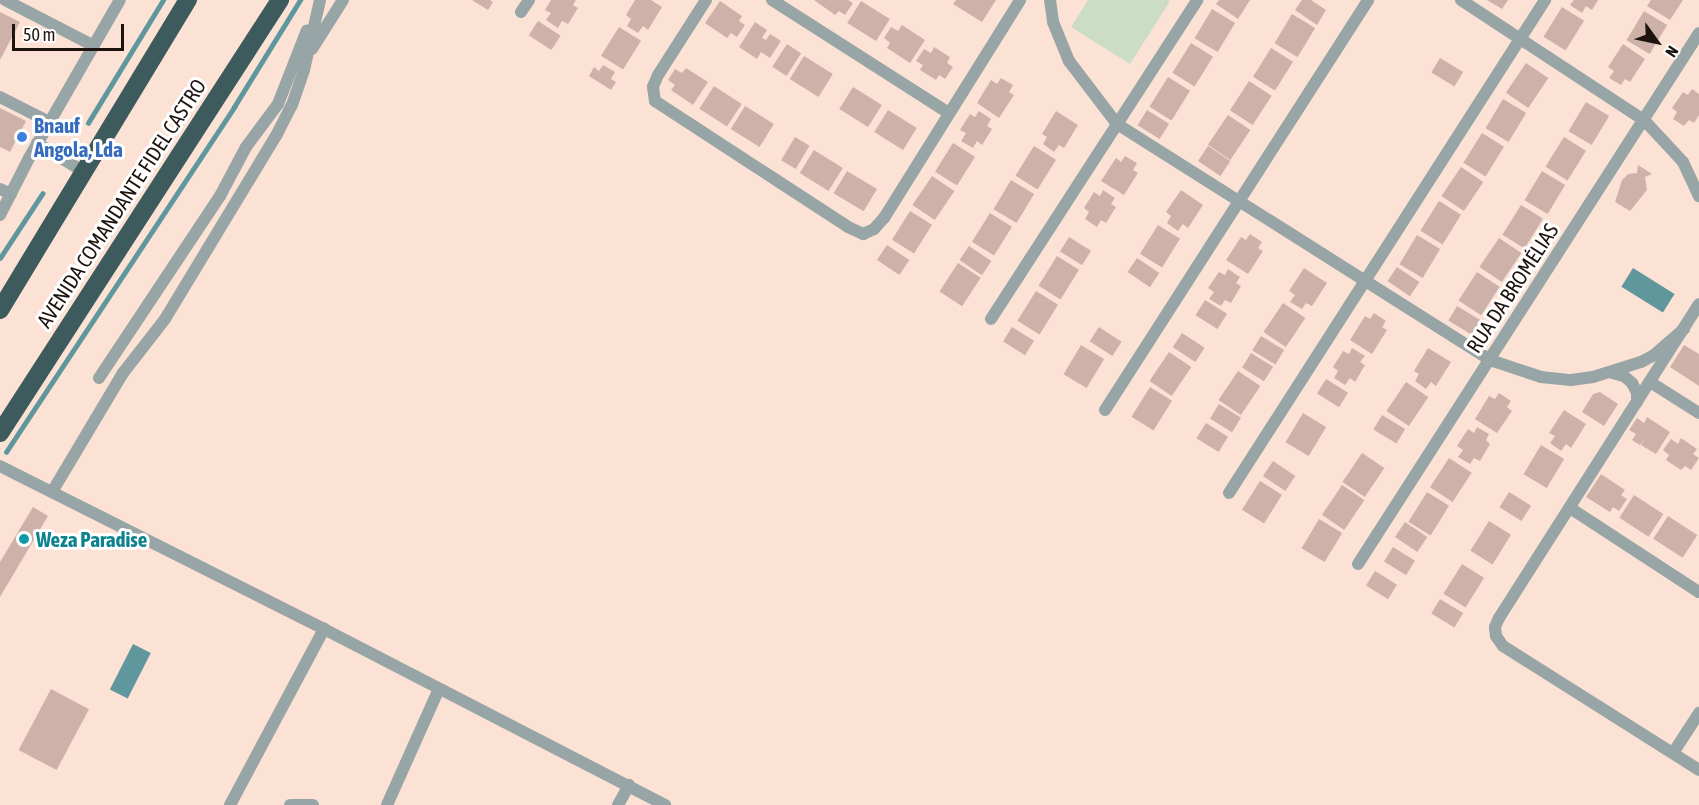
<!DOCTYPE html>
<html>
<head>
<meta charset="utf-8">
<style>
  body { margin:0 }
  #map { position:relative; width:1699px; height:805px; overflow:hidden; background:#fce2d4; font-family:"Asap Condensed",sans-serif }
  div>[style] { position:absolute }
  .green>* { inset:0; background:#cbddc4 }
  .water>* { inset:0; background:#60979d; transform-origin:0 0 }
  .stream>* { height:4.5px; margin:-2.25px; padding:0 2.25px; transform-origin:2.25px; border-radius:2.25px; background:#60979d }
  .building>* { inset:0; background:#ceb2a9; transform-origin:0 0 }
  .street>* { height:12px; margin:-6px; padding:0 6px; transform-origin:6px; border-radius:6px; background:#98a5a6 }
  .highway>* { height:18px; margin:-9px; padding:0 9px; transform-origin:9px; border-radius:9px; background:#3d5a5d }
  .dots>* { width:16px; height:16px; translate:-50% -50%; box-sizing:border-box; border:3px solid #fff; border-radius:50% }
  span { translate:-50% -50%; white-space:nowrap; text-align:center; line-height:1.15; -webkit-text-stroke:6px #fff; paint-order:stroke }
  .shop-label { font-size:21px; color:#366cbe; font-weight:700 }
  .left { translate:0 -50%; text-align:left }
  .street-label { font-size:21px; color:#1d140f }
  .culture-label { font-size:21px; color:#0d838f; font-weight:700 }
  .north { position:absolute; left:1627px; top:12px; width:60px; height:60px; -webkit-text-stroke:4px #fff; paint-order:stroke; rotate:123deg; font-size:16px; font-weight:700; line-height:24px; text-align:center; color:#1d140f }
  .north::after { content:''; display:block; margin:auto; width:21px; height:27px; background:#1d140f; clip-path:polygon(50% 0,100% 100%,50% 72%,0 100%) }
  .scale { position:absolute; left:12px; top:24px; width:112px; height:27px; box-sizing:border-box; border:3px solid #1d140f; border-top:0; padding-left:8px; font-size:18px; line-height:21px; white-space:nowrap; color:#1d140f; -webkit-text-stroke:4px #fff; paint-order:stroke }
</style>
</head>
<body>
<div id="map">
  <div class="green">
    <i style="clip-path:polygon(1088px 0,1168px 0,1170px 1px,1130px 64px,1071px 27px)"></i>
  </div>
  <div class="water">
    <i style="left:1633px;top:268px;width:49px;height:22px;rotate:32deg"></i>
    <i style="left:133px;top:644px;width:20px;height:51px;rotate:27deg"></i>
  </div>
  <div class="stream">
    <i style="left:88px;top:123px;width:144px;rotate:-58.6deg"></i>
    <i style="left:0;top:258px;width:77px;rotate:-56.7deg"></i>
    <i style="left:6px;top:452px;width:414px;rotate:-56.5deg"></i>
    <i style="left:234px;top:107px;width:126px;rotate:-58.3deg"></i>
  </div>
  <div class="building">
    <i style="clip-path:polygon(472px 0,490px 0,493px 2px,488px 10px)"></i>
    <i style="clip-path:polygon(551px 0,576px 0,573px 5px,578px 8px,568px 24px,562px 21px,558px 28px,546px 20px,551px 13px,545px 10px)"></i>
    <i style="clip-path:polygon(635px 0,651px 0,662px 7px,648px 30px,643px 26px,638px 33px,627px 26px,631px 19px,626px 15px)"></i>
    <i style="clip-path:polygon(814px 0,848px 0,853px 3px,845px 15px,839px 11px,835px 15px)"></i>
    <i style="clip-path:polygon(956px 0,996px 0,982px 22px,953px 4px)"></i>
    <i style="clip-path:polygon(1219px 0,1250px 0,1238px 19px,1216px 4px)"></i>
    <i style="clip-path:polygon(1302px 0,1311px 0,1326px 10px,1317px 25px,1295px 10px)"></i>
    <i style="clip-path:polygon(1487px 0,1508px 0,1502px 9px)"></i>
    <i style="clip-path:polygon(1574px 0,1598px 0,1592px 10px,1586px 6px,1582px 13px,1570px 5px)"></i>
    <i style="clip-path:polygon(1651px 0,1683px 0,1670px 20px,1647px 6px)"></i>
    <i style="clip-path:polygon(720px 1px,742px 16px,739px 21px,745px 25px,737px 37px,731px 33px,727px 38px,705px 23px)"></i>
    <i style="left:861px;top:1px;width:34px;height:26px;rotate:32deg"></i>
    <i style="left:1562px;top:7px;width:26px;height:35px;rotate:32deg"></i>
    <i style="left:1212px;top:9px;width:27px;height:34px;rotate:31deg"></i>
    <i style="left:1644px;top:11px;width:27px;height:34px;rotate:31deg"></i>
    <i style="clip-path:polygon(0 12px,20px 22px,0 60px)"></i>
    <i style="left:1292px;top:14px;width:27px;height:34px;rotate:31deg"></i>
    <i style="left:538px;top:21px;width:27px;height:17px;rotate:33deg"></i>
    <i style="clip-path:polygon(755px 22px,767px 30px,762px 38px,766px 40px,770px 34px,781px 41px,770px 58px,761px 52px,757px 59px,739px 47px)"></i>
    <i style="clip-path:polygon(902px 25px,925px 40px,910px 63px,887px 48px,890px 43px,884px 38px,891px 27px,898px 31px)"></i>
    <i style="left:619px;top:27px;width:26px;height:34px;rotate:32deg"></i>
    <i style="left:1191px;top:43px;width:26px;height:35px;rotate:32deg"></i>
    <i style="left:787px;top:44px;width:17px;height:27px;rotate:33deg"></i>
    <i style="clip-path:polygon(1623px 44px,1645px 59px,1630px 82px,1625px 79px,1621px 85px,1609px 78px,1614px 71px,1608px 67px)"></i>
    <i style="clip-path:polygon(934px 47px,950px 57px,947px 63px,953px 67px,945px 79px,939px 75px,936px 80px,920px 70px,923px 65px,916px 61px,924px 49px,931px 53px)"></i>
    <i style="left:1271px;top:48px;width:26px;height:34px;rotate:32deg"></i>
    <i style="left:804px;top:56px;width:34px;height:27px;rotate:32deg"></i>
    <i style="left:1440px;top:58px;width:27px;height:17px;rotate:31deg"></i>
    <i style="left:1526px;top:63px;width:27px;height:36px;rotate:34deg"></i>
    <i style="clip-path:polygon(603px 65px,615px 72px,611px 79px,616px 82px,611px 90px,589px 76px,594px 67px,599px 71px)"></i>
    <i style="clip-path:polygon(686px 68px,708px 82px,693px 105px,671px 90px,675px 85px,668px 80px,675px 69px,682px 73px)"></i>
    <i style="left:1168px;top:77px;width:26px;height:35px;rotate:32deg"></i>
    <i style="clip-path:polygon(1001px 78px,1013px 85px,1009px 92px,1014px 95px,999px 118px,977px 103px,991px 80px,997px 84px)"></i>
    <i style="left:1249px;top:81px;width:27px;height:35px;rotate:33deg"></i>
    <i style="left:714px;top:86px;width:33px;height:27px;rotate:33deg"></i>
    <i style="left:853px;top:87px;width:34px;height:26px;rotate:32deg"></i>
    <i style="clip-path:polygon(1692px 89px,1699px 94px,1699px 115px,1694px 123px,1689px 120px,1684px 126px,1673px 119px,1677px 112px,1672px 108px,1683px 92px,1688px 95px)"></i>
    <i style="left:1503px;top:99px;width:27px;height:34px;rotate:31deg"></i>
    <i style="left:1586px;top:102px;width:27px;height:34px;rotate:31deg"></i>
    <i style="left:745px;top:106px;width:34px;height:27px;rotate:32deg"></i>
    <i style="clip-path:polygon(0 108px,26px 121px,10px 152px,0 147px)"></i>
    <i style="left:888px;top:110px;width:34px;height:26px;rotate:32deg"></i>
    <i style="left:1147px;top:110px;width:26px;height:18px;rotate:32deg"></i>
    <i style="clip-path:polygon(979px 111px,991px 119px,987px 126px,992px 129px,982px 145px,977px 141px,973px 148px,961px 141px,966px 133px,960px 130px,970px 114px,975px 117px)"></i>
    <i style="clip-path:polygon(1056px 111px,1078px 125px,1064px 148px,1059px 145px,1054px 152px,1043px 144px,1047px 137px,1042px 134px)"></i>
    <i style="left:1228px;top:115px;width:27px;height:36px;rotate:34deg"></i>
    <i style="left:1482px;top:133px;width:26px;height:35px;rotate:32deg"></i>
    <i style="left:795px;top:137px;width:17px;height:27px;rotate:31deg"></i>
    <i style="left:1564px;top:137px;width:26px;height:35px;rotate:32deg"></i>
    <i style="left:953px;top:143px;width:26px;height:34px;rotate:32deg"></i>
    <i style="left:1034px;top:146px;width:26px;height:35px;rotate:32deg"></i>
    <i style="left:1208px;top:146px;width:27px;height:18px;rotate:34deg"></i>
    <i style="left:814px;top:150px;width:34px;height:27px;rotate:32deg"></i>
    <i style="clip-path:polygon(1125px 156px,1137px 163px,1133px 170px,1138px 173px,1124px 195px,1101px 181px,1116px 158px,1121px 162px)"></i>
    <i style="clip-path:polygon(1638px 165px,1652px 174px,1645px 177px,1647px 190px,1630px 211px,1615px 202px,1622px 180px,1628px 174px,1637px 173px)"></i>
    <i style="left:1461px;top:167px;width:27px;height:35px;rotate:34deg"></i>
    <i style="left:847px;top:171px;width:35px;height:26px;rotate:31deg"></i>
    <i style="left:1542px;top:171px;width:27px;height:34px;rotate:31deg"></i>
    <i style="left:932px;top:176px;width:27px;height:35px;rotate:34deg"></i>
    <i style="left:1011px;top:180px;width:27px;height:34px;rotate:31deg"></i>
    <i style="clip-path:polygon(1103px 190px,1115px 198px,1111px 204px,1116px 207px,1106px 223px,1101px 220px,1097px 227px,1085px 219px,1089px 212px,1084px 208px,1094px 192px,1100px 196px)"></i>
    <i style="clip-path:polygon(1181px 190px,1203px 205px,1188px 228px,1183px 224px,1178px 231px,1167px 223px,1171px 216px,1166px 212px)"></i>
    <i style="left:1439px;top:201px;width:26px;height:35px;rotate:32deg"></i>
    <i style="left:1521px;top:205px;width:26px;height:35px;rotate:32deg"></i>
    <i style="left:910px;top:211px;width:26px;height:34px;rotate:32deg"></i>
    <i style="left:990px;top:213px;width:26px;height:34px;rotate:32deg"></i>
    <i style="left:1158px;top:225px;width:26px;height:34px;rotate:32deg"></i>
    <i style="clip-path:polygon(1250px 234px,1262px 242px,1258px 248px,1263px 251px,1248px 274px,1226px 260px,1241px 237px,1246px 240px)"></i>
    <i style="left:1417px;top:235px;width:27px;height:34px;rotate:31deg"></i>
    <i style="left:1069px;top:237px;width:26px;height:17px;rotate:32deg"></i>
    <i style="left:1499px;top:238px;width:27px;height:35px;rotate:34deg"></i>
    <i style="left:887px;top:245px;width:27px;height:18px;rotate:34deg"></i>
    <i style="left:969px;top:246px;width:27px;height:17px;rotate:34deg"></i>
    <i style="left:1057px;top:256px;width:26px;height:35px;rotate:32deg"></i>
    <i style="left:1137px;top:258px;width:27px;height:17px;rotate:34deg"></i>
    <i style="left:958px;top:263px;width:27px;height:34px;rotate:33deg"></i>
    <i style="left:1397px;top:267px;width:27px;height:17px;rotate:34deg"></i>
    <i style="clip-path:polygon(1304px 268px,1327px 283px,1312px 306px,1306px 303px,1302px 309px,1290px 302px,1295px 295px,1289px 291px)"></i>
    <i style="clip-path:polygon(1228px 269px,1240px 277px,1236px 283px,1241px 286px,1231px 303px,1225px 300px,1221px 306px,1209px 299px,1214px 292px,1208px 288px,1219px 272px,1225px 275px)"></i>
    <i style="left:1477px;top:272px;width:27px;height:34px;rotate:33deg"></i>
    <i style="left:1036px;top:291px;width:26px;height:35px;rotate:32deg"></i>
    <i style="left:1205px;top:300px;width:26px;height:18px;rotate:32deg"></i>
    <i style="left:1283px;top:303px;width:27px;height:35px;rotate:34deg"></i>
    <i style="left:1457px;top:306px;width:27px;height:17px;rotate:31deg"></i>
    <i style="clip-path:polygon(1374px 313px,1386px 321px,1382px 327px,1387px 330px,1372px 354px,1350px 340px,1365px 316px,1370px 319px)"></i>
    <i style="left:1012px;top:327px;width:26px;height:17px;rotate:32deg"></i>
    <i style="left:1099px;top:327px;width:27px;height:17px;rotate:33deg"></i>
    <i style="left:1182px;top:333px;width:27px;height:17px;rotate:33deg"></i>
    <i style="left:1261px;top:336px;width:27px;height:17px;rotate:31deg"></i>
    <i style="left:1081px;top:345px;width:27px;height:34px;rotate:31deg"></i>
    <i style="clip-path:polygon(1684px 345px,1699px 354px,1699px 386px,1670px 367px)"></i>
    <i style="clip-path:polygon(1352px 348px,1365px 356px,1360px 362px,1365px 365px,1355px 382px,1350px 378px,1345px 385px,1334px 378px,1338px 371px,1333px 367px,1343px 351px,1349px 354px)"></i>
    <i style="clip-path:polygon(1428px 348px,1451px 362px,1436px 386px,1431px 382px,1426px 389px,1415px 381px,1419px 374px,1414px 371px)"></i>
    <i style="left:1169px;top:352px;width:27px;height:35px;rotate:34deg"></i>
    <i style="left:1251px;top:353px;width:26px;height:17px;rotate:32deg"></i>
    <i style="left:1238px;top:371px;width:27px;height:35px;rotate:34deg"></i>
    <i style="left:1326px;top:379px;width:26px;height:17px;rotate:32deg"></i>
    <i style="left:1406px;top:382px;width:27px;height:35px;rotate:34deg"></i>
    <i style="left:1150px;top:387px;width:26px;height:35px;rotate:32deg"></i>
    <i style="clip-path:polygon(1600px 392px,1618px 404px,1604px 426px,1582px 412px,1593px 394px)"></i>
    <i style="clip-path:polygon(1499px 393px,1511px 401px,1507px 407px,1512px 411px,1497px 433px,1475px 419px,1489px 396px,1495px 399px)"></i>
    <i style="left:1219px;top:404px;width:26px;height:17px;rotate:32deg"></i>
    <i style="clip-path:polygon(1564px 410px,1586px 424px,1571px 448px,1566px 444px,1561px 451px,1550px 443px,1555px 436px,1549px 433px)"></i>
    <i style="left:1303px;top:413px;width:27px;height:34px;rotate:31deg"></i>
    <i style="left:1382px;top:415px;width:27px;height:17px;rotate:31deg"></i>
    <i style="clip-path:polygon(1647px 417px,1670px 432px,1656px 454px,1641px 445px,1645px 438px,1640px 445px,1632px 440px,1636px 434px,1629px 430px,1637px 418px,1644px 423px)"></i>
    <i style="left:1206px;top:423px;width:26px;height:18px;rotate:32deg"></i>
    <i style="clip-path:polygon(1477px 427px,1489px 434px,1486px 440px,1490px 444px,1480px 461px,1474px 458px,1470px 464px,1458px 457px,1463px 450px,1457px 446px,1468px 429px,1474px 433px)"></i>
    <i style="clip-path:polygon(1681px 438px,1697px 449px,1693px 454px,1699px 458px,1691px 470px,1685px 466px,1681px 470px,1666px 460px,1669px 455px,1663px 450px,1671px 439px,1678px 444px)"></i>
    <i style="left:1541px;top:445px;width:27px;height:34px;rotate:31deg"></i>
    <i style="left:1362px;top:453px;width:27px;height:35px;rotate:34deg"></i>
    <i style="left:1449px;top:458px;width:27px;height:35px;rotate:33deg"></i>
    <i style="left:1273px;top:461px;width:27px;height:18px;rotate:34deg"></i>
    <i style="clip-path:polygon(1601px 474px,1625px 490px,1621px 495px,1627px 499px,1619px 511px,1613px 507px,1610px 512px,1586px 497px)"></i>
    <i style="left:1260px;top:481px;width:26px;height:34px;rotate:32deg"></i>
    <i style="left:1342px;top:485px;width:27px;height:36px;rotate:34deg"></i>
    <i style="left:1427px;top:492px;width:26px;height:35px;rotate:32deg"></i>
    <i style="left:1509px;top:492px;width:26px;height:18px;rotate:32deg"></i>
    <i style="left:1634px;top:495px;width:35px;height:27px;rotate:33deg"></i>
    <i style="clip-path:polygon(33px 507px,48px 516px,0 597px,0 562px)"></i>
    <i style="left:1668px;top:516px;width:35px;height:27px;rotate:33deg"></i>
    <i style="left:1319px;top:519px;width:27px;height:34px;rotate:31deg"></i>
    <i style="left:1489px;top:521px;width:26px;height:35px;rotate:32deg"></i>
    <i style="left:1405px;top:522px;width:27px;height:18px;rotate:34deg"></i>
    <i style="left:1393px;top:547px;width:26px;height:17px;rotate:32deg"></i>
    <i style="left:1462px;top:564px;width:26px;height:35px;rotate:32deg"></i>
    <i style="left:1375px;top:571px;width:26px;height:17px;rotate:32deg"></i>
    <i style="left:1440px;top:599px;width:27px;height:17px;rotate:31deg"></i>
    <i style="left:51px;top:689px;width:43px;height:69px;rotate:28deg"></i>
  </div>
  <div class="street">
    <i style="left:5px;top:0;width:100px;rotate:27.3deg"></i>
    <i style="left:706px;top:0;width:89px;rotate:122.6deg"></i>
    <i style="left:658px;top:75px;width:13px;rotate:113deg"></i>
    <i style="left:653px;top:87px;width:14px;rotate:82deg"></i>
    <i style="left:655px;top:101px;width:230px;rotate:33.1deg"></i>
    <i style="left:848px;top:227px;width:17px;rotate:25deg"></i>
    <i style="left:863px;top:234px;width:12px;rotate:-24deg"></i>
    <i style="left:874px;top:229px;width:15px;rotate:-48deg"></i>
    <i style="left:884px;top:218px;width:257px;rotate:-58deg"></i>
    <i style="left:772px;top:0;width:210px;rotate:32.6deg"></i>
    <i style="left:1050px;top:0;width:22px;rotate:82deg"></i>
    <i style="left:1053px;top:22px;width:42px;rotate:67.7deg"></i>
    <i style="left:1069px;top:61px;width:79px;rotate:52.7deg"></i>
    <i style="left:1117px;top:124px;width:441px;rotate:32.3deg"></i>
    <i style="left:1490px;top:360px;width:54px;rotate:18.4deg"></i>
    <i style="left:1541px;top:377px;width:30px;rotate:6deg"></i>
    <i style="left:1571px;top:380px;width:22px;rotate:-8deg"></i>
    <i style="left:1593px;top:377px;width:50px;rotate:-17.4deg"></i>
    <i style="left:1641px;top:362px;width:15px;rotate:-28deg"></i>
    <i style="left:1654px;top:355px;width:40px;rotate:-41deg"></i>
    <i style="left:1461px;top:0;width:219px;rotate:33.3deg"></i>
    <i style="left:1644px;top:120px;width:57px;rotate:47.1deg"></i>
    <i style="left:1683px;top:162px;width:38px;rotate:65deg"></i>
    <i style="left:521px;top:12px;width:14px;rotate:-56deg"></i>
    <i style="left:312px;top:49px;width:58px;rotate:-57.7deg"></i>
    <i style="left:0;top:97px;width:55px;rotate:27deg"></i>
    <i style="left:37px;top:143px;width:55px;rotate:31.7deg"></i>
    <i style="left:0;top:189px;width:12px;rotate:24deg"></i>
    <i style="left:0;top:215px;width:64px;rotate:-63deg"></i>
    <i style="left:29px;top:158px;width:182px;rotate:-60.1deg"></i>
    <i style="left:1699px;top:304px;width:372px;rotate:122.5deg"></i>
    <i style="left:1499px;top:618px;width:10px;rotate:114deg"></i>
    <i style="left:1495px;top:627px;width:9px;rotate:84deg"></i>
    <i style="left:1496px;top:636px;width:12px;rotate:55deg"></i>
    <i style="left:1503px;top:646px;width:232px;rotate:32.3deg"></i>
    <i style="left:991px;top:319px;width:380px;rotate:-57.1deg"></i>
    <i style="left:1612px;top:373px;width:12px;rotate:14deg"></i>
    <i style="left:1624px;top:376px;width:11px;rotate:41deg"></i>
    <i style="left:1632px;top:383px;width:11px;rotate:63deg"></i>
    <i style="left:1637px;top:393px;width:9px;rotate:90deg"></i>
    <i style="left:99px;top:378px;width:219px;rotate:-56.4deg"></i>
    <i style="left:220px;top:196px;width:55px;rotate:-62deg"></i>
    <i style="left:246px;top:147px;width:54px;rotate:-53.3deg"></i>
    <i style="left:278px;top:104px;width:79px;rotate:-68.6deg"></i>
    <i style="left:1650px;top:382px;width:58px;rotate:32.3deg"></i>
    <i style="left:1105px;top:410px;width:487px;rotate:-57.3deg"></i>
    <i style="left:0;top:466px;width:363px;rotate:26.7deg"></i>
    <i style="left:324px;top:629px;width:384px;rotate:27.3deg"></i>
    <i style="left:52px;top:492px;width:139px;rotate:-59.2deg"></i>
    <i style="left:123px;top:373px;width:68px;rotate:-52.1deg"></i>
    <i style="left:165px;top:319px;width:214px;rotate:-58.8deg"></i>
    <i style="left:276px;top:136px;width:35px;rotate:-63deg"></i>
    <i style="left:292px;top:105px;width:37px;rotate:-71deg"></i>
    <i style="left:304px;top:70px;width:72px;rotate:-77.1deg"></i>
    <i style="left:1229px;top:493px;width:586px;rotate:-57.34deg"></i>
    <i style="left:1570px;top:508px;width:154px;rotate:33.1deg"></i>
    <i style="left:1358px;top:564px;width:631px;rotate:-57.29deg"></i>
    <i style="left:1673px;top:753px;width:48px;rotate:-57deg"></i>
    <i style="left:230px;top:805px;width:200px;rotate:-61.9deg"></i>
    <i style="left:290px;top:805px;width:23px"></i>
    <i style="left:387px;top:805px;width:127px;rotate:-65.9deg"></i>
    <i style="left:618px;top:805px;width:23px;rotate:-61deg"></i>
  </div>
  <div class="highway">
    <i style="left:0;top:310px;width:363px;rotate:-58.8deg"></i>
    <i style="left:0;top:433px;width:516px;rotate:-57.11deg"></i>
  </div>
  <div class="dots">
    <i style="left:22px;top:137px;background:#3f7fe0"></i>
    <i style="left:24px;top:539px;background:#0f9aa8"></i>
  </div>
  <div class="shop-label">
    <span class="left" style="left:34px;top:137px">Bnauf<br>Angola, Lda</span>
  </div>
  <div class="street-label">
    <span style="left:121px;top:203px;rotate:-57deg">AVENIDA COMANDANTE FIDEL CASTRO</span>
    <span style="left:1512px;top:288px;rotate:-57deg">RUA DA BROMÉLIAS</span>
  </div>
  <div class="culture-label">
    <span class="left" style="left:36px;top:539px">Weza Paradise</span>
  </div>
  <div class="north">N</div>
  <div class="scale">50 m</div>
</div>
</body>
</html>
